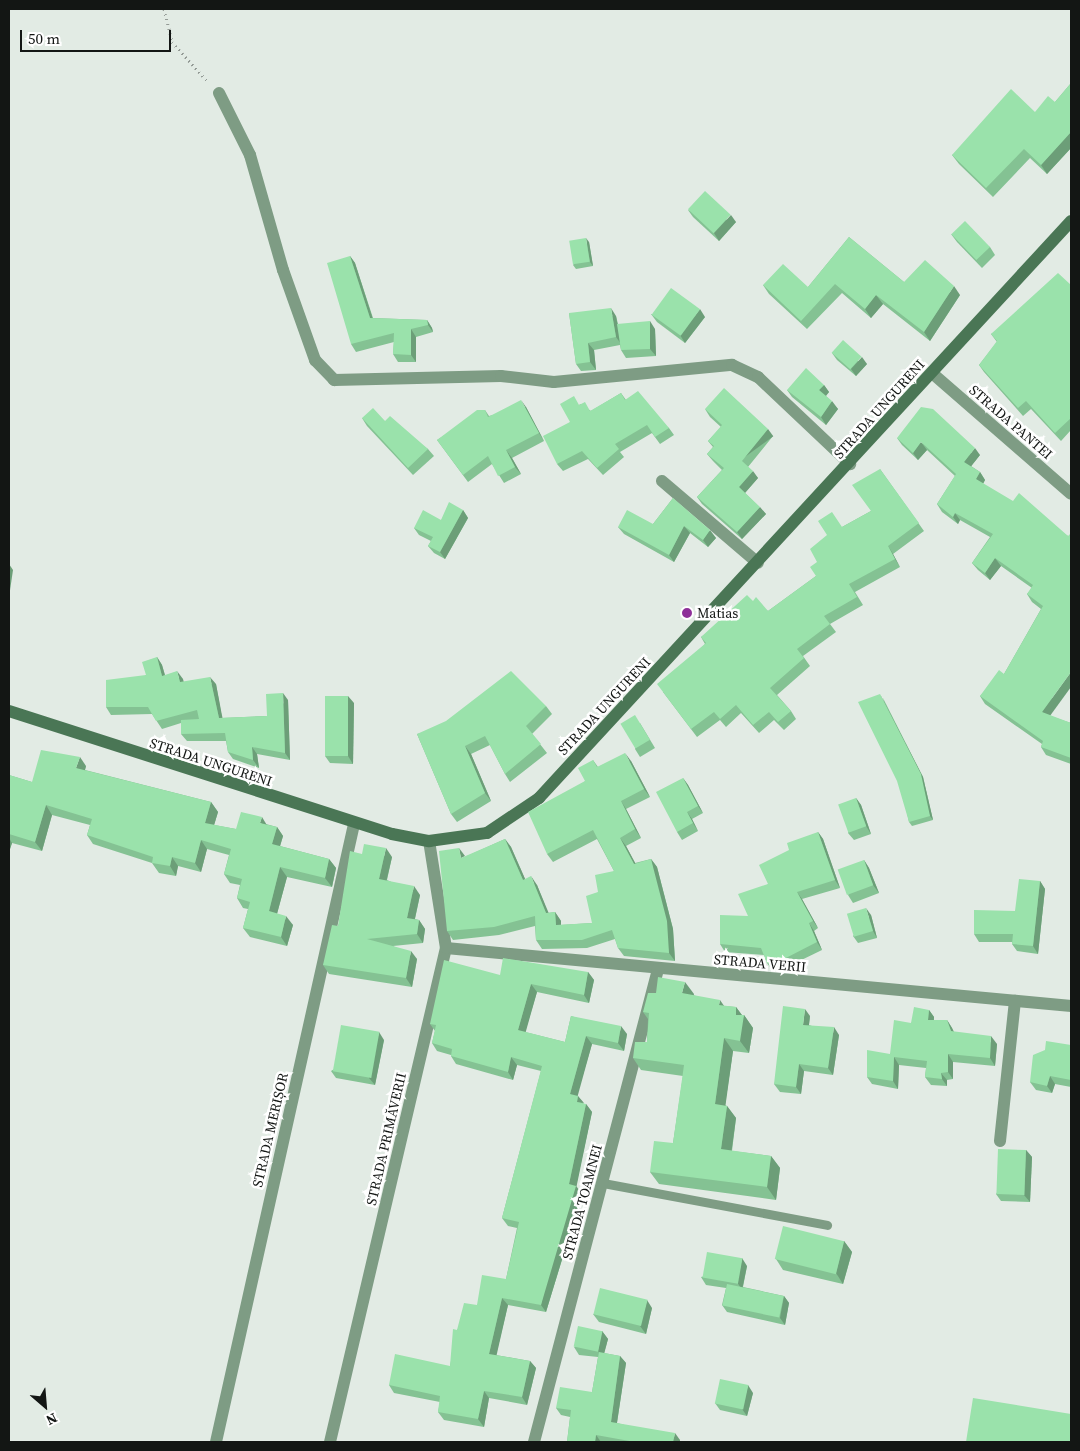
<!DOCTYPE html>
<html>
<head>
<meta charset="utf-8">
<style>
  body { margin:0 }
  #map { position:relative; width:1080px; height:1451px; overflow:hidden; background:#e2ebe4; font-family:"Source Serif 4",serif }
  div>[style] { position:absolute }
  .path>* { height:3px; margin-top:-1.5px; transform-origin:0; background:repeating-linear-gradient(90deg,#939a95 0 1px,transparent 0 5px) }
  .service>* { height:9px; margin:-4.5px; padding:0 4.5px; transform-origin:4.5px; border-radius:4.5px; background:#7e9c84 }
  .minor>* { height:12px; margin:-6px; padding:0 6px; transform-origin:6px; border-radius:6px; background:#7e9c84 }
  .secondary>* { height:12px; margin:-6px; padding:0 6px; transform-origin:6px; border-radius:6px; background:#4a7655 }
  .wall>* { inset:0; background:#84c293 }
  .shaded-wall>* { inset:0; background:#6c9e78; transform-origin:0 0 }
  .building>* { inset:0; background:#9ae2ab; transform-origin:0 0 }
  .dots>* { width:14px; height:14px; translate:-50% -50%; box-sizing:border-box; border:2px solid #fff; border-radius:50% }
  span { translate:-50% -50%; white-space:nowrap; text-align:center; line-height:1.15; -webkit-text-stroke:5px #fff; paint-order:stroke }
  .street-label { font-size:14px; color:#131614 }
  .poi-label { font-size:14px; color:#131614 }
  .left { translate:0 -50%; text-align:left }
  .frame { position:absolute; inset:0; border:10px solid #131614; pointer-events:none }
  .north { position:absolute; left:20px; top:1381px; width:50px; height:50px; -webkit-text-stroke:4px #fff; paint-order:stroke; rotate:153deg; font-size:14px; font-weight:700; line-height:20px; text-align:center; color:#131614 }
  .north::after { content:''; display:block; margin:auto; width:18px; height:22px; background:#131614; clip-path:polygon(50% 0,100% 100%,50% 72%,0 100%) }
  .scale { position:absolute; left:20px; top:30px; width:151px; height:22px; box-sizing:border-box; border:2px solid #131614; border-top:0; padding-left:6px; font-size:15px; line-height:18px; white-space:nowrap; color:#131614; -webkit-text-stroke:4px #fff; paint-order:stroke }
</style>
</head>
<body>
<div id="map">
  <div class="path">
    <i style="left:164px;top:9px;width:34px;rotate:76deg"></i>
    <i style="left:172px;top:42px;width:55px;rotate:47.9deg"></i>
  </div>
  <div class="service">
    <i style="left:603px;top:1183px;width:228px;rotate:10.6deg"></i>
  </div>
  <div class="minor">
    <i style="left:219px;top:93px;width:69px;rotate:63.4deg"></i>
    <i style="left:250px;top:155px;width:120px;rotate:74deg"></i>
    <i style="left:283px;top:270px;width:96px;rotate:70.4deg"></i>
    <i style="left:315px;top:360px;width:28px;rotate:46deg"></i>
    <i style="left:334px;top:380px;width:167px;rotate:-1.4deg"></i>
    <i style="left:501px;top:376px;width:53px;rotate:6.5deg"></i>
    <i style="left:554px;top:382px;width:179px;rotate:-5.5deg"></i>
    <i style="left:732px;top:365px;width:29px;rotate:25deg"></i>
    <i style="left:758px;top:377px;width:127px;rotate:43.4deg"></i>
    <i style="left:932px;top:373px;width:184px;rotate:41deg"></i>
    <i style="left:662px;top:481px;width:126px;rotate:40.5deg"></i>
    <i style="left:446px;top:948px;width:628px;rotate:5.3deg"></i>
    <i style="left:1000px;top:1141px;width:141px;rotate:-83.9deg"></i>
    <i style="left:216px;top:1442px;width:633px;rotate:-77.41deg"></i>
    <i style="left:330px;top:1442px;width:507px;rotate:-76.79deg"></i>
    <i style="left:446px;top:948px;width:108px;rotate:-99deg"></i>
    <i style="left:534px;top:1442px;width:489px;rotate:-75.3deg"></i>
  </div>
  <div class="secondary">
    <i style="left:9px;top:711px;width:402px;rotate:17.8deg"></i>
    <i style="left:392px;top:834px;width:38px;rotate:11deg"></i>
    <i style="left:429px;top:841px;width:59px;rotate:-7.9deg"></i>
    <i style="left:487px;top:833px;width:63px;rotate:-33.9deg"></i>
    <i style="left:539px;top:798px;width:785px;rotate:-47.32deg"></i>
  </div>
  <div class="wall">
    <i style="clip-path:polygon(1071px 83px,1071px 148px,1047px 174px,1030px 158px,993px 197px,959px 164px,952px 155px,1055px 102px)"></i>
    <i style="clip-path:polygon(688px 210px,736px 222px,719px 241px,693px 217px)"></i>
    <i style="clip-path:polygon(951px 234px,990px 247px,995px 255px,982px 268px,957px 242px)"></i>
    <i style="clip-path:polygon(849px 237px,904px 282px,960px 295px,930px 341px,883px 304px,871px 318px,842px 293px,807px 329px,769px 294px,763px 285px,808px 287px)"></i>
    <i style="clip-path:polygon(589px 242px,593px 266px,576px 269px,573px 265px)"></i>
    <i style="clip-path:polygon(350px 256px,355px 263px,373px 318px,427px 320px,432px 328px,433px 332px,416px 337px,416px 362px,398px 362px,393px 354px,394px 342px,356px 352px,351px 344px)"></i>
    <i style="clip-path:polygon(1071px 285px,1071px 430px,1061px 441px,1031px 409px,1023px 416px,984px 372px,979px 365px,997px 342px,991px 334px)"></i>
    <i style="clip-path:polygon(569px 313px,616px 316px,618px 324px,655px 329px,656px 356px,626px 358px,621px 350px,620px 345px,594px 350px,596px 370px,581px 371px,576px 364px)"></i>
    <i style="clip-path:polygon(651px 314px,705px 317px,685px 343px,657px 322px)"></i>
    <i style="clip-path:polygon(832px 353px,867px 364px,856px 376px,837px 360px)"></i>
    <i style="clip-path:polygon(824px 385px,829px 392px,826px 396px,838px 409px,826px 425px,792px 397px,787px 390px)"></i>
    <i style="clip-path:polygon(621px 393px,626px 400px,669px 428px,674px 435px,660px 444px,652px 433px,620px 452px,624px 457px,603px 475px,588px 459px,563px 471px,557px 464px,570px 422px,580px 404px,591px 411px)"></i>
    <i style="clip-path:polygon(526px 407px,544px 441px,512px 458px,521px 474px,504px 483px,492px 464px,468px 482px,437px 440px,485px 410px,489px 416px)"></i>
    <i style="clip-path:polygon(705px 409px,773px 436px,748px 467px,758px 478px,745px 493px,766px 514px,742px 539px,702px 504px,697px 497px,722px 470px,713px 461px,707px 454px,713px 447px,708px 441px,721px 427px,710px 417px)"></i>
    <i style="clip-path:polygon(362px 418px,385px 421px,428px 449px,434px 456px,413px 475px,367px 426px)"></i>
    <i style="clip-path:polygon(897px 438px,980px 455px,971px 466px,980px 472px,985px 480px,983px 484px,1068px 536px,1050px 716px,1071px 723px,1071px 764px,1046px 755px,1041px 747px,1042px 744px,985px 704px,980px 696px,1004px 674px,1041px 609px,1032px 602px,1027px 594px,1032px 588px,1001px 566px,990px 580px,978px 570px,972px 563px,990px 537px,960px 520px,958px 524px,942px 512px,937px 504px,955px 476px,927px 450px,918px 460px,902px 445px)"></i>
    <i style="clip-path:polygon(880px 469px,924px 531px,893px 554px,900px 567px,855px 592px,863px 605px,830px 624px,836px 632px,803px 656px,810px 666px,777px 695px,791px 711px,796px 719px,784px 730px,774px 720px,759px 733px,741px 713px,726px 727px,720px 720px,697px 737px,663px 692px,705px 644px,701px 637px,753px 601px,768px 611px,816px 576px,817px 562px,842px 527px,871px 511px)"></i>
    <i style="clip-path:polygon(673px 498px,716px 538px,708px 547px,690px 533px,674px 562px,624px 534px,618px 527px,653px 524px)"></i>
    <i style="clip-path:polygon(463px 510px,468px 518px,445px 559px,434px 553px,428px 546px,431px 541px,419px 535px,414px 528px,441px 520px)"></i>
    <i style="clip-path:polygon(157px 657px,162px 665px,165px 675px,183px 679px,183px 682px,216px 684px,222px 718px,267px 716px,288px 700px,290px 760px,257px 754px,259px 768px,233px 759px,228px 752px,226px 741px,187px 741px,181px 734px,181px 723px,162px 729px,152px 714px,111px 715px,106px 707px,146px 675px)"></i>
    <i style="clip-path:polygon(883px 698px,923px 777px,933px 820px,912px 826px,909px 822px)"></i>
    <i style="clip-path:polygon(354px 703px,353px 764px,330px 763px,325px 756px)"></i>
    <i style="clip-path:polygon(546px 706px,552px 714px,532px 734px,547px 753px,510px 782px,505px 774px,490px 745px,471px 754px,491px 801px,457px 822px,451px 814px,417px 734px)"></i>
    <i style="clip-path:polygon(640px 723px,655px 748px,640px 757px,635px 749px)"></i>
    <i style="clip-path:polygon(593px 760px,598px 767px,631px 761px,650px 797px,626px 809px,641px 838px,626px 846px,635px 863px,651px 859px,657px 867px,673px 929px,675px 961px,624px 956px,618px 948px,615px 939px,587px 948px,542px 949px,536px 940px,535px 926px,499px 935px,453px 940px,447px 931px,465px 857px,505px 839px,511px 847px,525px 879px,537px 885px,548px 913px,555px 912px,561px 921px,561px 925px,592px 923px,598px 892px,614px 871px,597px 839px,553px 862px,547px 854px,585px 781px)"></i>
    <i style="clip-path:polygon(86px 766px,85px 770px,211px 802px,218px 812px,214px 825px,236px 829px,266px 824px,277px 827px,283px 836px,280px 846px,329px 859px,336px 868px,332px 887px,287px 877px,277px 914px,293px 925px,287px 946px,250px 937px,243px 928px,248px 909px,243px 908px,237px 898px,240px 885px,230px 883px,224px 874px,229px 855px,207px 849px,201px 872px,178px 866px,176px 876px,159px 873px,152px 863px,93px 844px,87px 835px,90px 825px,52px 815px,42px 851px,12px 843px,9px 852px,9px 775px,32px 782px)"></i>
    <i style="clip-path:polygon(683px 778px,688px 785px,703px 813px,692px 819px,698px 831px,682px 840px,677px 832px)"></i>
    <i style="clip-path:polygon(856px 798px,861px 805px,871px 834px,854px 840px,848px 833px)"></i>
    <i style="clip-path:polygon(818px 832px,823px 839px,840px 888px,802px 899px,818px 928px,814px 931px,822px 950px,787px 967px,789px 972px,772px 970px,767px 963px,764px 955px,725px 952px,720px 944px,748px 916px,768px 884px)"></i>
    <i style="clip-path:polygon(362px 854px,392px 857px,387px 880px,420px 895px,415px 919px,419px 920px,425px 929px,423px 943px,393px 946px,417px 959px,412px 987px,329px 974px,323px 965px,338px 926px)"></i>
    <i style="clip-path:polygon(864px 860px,869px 868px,879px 893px,853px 903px,848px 895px)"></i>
    <i style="clip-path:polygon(1040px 881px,1045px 889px,1038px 954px,1017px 951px,1012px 944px,1012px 942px,979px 942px,974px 934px,1015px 911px)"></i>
    <i style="clip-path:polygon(871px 915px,877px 938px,858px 943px,853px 936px)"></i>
    <i style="clip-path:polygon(588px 972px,594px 980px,589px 1003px,537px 992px,525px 1032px,565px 1042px,571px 1016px,627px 1034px,624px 1051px,592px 1044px,577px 1095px,584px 1104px,586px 1104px,592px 1112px,576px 1186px,582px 1194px,546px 1312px,508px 1305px,496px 1355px,530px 1361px,536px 1368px,527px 1405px,489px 1398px,484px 1427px,444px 1420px,438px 1412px,440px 1402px,394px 1393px,389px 1385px,450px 1366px,457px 1330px,477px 1305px,506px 1279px,517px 1228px,508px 1226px,502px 1218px,541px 1071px,517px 1065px,513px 1080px,456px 1064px,451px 1056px,451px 1055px,437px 1051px,432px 1043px,435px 1031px,430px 1024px,500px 975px)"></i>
    <i style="clip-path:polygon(694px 994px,693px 995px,724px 1006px,736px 1007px,742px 1015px,744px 1015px,753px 1028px,749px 1053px,733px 1051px,725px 1105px,727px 1106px,736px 1118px,732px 1151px,771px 1156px,780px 1168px,776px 1200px,659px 1184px,650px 1172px,673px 1143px,683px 1076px,641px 1070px,633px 1058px,647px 1042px,648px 1019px,643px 1012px)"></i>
    <i style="clip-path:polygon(929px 1010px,934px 1017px,934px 1020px,947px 1020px,952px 1028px,954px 1032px,997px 1044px,995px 1066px,953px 1062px,953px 1079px,947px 1080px,947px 1086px,931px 1085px,925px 1077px,926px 1068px,899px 1065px,898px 1089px,872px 1084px,867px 1077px,890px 1054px,911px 1023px)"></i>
    <i style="clip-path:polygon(810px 1016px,809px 1025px,839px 1035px,833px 1075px,804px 1071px,801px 1094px,780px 1092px,774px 1084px)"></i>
    <i style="clip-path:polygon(384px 1040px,375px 1085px,336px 1078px,331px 1071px)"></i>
    <i style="clip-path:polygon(1071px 1045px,1071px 1087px,1055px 1084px,1052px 1093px,1036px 1090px,1030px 1082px)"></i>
    <i style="clip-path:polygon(1026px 1150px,1032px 1157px,1030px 1202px,1001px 1201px,996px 1194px)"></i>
    <i style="clip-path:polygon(844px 1241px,852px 1252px,843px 1284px,783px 1270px,776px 1259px)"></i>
    <i style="clip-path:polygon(747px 1266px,743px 1287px,784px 1296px,789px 1303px,785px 1325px,727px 1312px,722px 1305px,726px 1288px,706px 1285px,701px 1277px)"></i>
    <i style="clip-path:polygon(652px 1308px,646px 1334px,599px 1322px,593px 1314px)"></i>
    <i style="clip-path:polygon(602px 1331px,608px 1339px,604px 1353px,620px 1356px,626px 1363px,617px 1423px,680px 1440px,680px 1442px,567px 1442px,570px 1417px,561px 1415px,556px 1408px,592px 1392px,598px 1357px,579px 1355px,574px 1347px)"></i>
    <i style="clip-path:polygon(753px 1393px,747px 1416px,720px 1410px,715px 1403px)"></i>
  </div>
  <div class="shaded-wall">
    <i style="clip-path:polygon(1071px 132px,1071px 148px,1047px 174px,1041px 165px)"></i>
    <i style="clip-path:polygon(731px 215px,736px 222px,719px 241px,714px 233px)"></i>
    <i style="clip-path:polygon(586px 238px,589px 242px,593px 266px,590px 262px)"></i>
    <i style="clip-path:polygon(350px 256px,355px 263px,375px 326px,370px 318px)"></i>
    <i style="clip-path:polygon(954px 286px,960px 295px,930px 341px,924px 332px)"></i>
    <i style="clip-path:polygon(876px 295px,883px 304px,871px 318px,865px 309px)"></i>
    <i style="clip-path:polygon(611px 308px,616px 316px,621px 344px,616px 337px)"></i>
    <i style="clip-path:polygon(700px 309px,705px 317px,685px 343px,680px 335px)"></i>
    <i style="clip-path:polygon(427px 320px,432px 328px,433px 332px,428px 325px)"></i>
    <i style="clip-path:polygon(650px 321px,655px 329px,656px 356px,650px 349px)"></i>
    <i style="clip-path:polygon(411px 329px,416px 337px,416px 362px,411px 355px)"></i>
    <i style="clip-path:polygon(588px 343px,594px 350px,596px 370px,590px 362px)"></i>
    <i style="clip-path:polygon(862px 357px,867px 364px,856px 376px,851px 369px)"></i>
    <i style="clip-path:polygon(824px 385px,829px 392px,824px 398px,819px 390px)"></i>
    <i style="clip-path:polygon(521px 400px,526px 407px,544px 441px,539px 433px)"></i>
    <i style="clip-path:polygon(832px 401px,838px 409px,826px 425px,821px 417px)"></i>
    <i style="left:768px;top:429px;width:9px;height:41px;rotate:54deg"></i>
    <i style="clip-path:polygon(921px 442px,927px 450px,918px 460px,913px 453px)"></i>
    <i style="clip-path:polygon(975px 448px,980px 455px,969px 469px,964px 462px)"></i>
    <i style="clip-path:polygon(506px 450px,512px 458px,521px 474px,515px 467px)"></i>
    <i style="clip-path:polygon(753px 471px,758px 478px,744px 494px,739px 487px)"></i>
    <i style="clip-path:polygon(980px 472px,985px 480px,981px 487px,976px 479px)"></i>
    <i style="clip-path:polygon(760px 507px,766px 514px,742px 539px,737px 532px)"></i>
    <i style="clip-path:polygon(463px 510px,468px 518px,445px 559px,440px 552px)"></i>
    <i style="clip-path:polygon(955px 513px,960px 520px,958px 524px,953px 517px)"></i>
    <i style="clip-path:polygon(684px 526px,690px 533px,674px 562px,669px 555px)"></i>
    <i style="clip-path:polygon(710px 530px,716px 538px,708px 547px,703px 540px)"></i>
    <i style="clip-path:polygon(888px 546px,893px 554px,900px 567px,895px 559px)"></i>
    <i style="clip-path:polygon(995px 558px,1001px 566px,990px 580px,985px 573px)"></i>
    <i style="clip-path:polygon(9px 564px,13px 570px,9px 597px)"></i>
    <i style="clip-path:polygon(157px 657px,162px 665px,167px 683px,162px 676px)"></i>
    <i style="clip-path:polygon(177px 671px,183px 679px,186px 690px,180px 682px)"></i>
    <i style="clip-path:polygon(1071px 672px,1071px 687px,1047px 720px,1042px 712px)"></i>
    <i style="clip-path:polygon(210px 677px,216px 684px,224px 726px,219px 718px)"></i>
    <i style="clip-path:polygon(283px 693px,288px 700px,290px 760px,285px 753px)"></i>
    <i style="clip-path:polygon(880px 694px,923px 777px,933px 820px,930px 816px)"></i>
    <i style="clip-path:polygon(348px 696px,354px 703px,353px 764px,348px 756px)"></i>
    <i style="clip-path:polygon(465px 746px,471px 754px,491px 801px,485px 793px)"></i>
    <i style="clip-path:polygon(252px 747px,257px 754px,259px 768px,253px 760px)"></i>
    <i style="clip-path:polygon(625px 753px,631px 761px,650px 797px,644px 789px)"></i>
    <i style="clip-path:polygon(80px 757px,86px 766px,83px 777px,76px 768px)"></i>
    <i style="clip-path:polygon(683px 778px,688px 785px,703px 813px,698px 806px)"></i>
    <i style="clip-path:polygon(856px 798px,861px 805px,871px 834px,866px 826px)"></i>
    <i style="clip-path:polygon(621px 801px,626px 809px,641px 838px,635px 829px)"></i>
    <i style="clip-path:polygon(211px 802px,218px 812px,212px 832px,205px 823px)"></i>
    <i style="clip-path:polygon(46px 805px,52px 815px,42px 851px,35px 842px)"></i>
    <i style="clip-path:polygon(687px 812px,692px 819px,698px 831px,693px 823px)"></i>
    <i style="clip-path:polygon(262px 817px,268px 827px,260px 823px)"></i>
    <i style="clip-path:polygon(277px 827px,283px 836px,278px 853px,272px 844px)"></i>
    <i style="clip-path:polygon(818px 832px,823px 839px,840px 888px,835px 880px)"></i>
    <i style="clip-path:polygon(9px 838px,12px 843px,9px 852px)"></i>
    <i style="clip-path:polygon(620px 838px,626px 846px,640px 872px,634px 864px)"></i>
    <i style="clip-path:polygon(505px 839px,511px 847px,529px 888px,523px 880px)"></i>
    <i style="clip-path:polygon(201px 840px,207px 849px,201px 872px,195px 863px)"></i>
    <i style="clip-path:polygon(386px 848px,392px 857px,385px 887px,379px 879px)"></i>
    <i style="clip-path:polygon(459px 848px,465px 856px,461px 858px)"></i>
    <i style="clip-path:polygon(172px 857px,178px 866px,176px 876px,170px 866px)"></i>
    <i style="clip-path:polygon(329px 859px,336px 868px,332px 887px,325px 878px)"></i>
    <i style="clip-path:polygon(651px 859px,657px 867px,673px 929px,675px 961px,669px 953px)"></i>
    <i style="clip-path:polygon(864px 860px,869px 868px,879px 893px,873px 885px)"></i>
    <i style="clip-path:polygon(280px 867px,287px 877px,275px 921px,269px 911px)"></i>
    <i style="clip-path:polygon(531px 876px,537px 885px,552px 921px,546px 913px)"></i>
    <i style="clip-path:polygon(1040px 881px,1045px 889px,1038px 954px,1033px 946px)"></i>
    <i style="clip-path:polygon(414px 886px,420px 895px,413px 927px,407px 918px)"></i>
    <i style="clip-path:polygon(797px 892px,802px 899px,818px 928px,813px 921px)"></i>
    <i style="clip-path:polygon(866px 908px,871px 915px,877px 938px,873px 931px)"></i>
    <i style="clip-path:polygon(555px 912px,561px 921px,561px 933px,556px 925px)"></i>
    <i style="clip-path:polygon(286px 916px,293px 925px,287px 946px,281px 937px)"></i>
    <i style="clip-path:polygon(419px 920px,425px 929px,423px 943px,417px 934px)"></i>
    <i style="clip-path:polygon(809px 923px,814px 931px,822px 950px,817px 942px)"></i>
    <i style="clip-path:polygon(411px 951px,417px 959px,412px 987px,406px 978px)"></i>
    <i style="clip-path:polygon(782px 960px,787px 967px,789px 972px,784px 964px)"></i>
    <i style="clip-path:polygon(588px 972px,594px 980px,589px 1003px,584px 995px)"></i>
    <i style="clip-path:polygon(685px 982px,694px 994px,691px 1006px,682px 993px)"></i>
    <i style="clip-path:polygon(531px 984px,537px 992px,524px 1038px,518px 1030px)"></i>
    <i style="clip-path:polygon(720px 1000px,729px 1013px,719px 1005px)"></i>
    <i style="clip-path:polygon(736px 1007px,744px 1018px,744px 1015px,753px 1028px,749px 1053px,740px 1041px,736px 1015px)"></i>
    <i style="clip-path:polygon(805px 1009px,810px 1016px,808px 1032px,803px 1025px)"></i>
    <i style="clip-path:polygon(929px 1010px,934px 1017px,933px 1028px,928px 1020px)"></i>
    <i style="clip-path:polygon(947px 1020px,952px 1028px,957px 1039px,951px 1031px)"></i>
    <i style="clip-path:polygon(621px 1026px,627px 1034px,624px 1051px,618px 1043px)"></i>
    <i style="clip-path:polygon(834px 1027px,839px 1035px,833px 1075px,828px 1068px)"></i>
    <i style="clip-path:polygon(379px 1032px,384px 1040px,375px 1085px,369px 1078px)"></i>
    <i style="clip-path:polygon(586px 1036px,592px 1044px,576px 1102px,570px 1094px)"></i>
    <i style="clip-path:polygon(991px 1036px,997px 1044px,995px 1066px,990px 1058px)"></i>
    <i style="clip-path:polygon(724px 1038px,733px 1051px,724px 1116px,715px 1104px)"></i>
    <i style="clip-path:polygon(948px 1054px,953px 1062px,953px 1079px,948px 1072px)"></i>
    <i style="clip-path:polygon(511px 1057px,517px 1065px,513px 1080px,508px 1072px)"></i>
    <i style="clip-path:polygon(894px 1057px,899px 1065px,898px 1089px,893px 1081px)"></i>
    <i style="clip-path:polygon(799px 1064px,804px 1071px,801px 1094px,796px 1087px)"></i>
    <i style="clip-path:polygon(941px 1073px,947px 1080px,947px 1086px,942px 1079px)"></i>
    <i style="clip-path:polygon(1050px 1076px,1055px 1084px,1052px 1093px,1047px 1086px)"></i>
    <i style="clip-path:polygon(578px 1096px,584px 1103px,577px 1102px)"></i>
    <i style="clip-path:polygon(586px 1104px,592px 1112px,576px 1189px,576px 1186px,582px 1194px,546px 1312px,541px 1305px,569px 1184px)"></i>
    <i style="clip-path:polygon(727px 1106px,736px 1118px,730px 1162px,721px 1149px)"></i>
    <i style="clip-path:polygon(1026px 1150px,1032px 1157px,1030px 1202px,1024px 1195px)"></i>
    <i style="clip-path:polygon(771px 1156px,780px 1168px,776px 1200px,767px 1187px)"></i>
    <i style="clip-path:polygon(844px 1241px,852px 1252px,843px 1284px,836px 1273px)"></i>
    <i style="clip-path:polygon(742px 1258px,747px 1266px,742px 1290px,737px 1282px)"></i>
    <i style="clip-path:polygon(784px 1296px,789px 1303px,785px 1325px,780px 1318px)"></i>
    <i style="clip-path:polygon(502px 1298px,508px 1305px,495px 1362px,489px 1354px)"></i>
    <i style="clip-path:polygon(647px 1300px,652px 1308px,646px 1334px,640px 1326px)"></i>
    <i style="clip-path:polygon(602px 1331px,608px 1339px,603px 1358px,598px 1351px)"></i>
    <i style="clip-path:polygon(620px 1356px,626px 1363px,616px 1429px,611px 1422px)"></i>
    <i style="clip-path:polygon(530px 1361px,536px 1368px,527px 1405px,522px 1397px)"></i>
    <i style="clip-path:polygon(748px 1385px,753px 1393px,747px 1416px,742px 1409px)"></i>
    <i style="clip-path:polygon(484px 1391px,489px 1398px,484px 1427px,478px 1419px)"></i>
    <i style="clip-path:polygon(675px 1433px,680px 1440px,680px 1442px,673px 1442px)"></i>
    <i style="clip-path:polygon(596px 1435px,601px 1442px,595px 1442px)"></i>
  </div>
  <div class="building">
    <i style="clip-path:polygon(1071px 83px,1071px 132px,1041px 165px,1024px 149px,986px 188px,952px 155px,1011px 89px,1035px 112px,1048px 96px,1055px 102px)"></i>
    <i style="left:705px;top:191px;width:35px;height:25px;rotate:43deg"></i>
    <i style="left:965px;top:221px;width:36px;height:19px;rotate:46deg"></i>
    <i style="clip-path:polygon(849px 237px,904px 282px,925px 260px,954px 286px,924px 332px,876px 295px,865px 309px,835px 284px,801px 321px,763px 285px,783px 264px,808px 287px)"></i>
    <i style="left:586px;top:238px;width:24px;height:17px;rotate:81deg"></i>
    <i style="clip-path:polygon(350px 256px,370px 318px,427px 320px,428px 325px,411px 329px,411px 355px,393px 354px,394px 333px,351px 344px,327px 263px)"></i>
    <i style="clip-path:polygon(1058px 273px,1071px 285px,1071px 418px,1055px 433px,1026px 401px,1018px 408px,979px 365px,997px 341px,991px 334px)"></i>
    <i style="left:671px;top:288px;width:36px;height:33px;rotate:36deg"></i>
    <i style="clip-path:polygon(611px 308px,616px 337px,588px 343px,590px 362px,576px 364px,569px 313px)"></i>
    <i style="clip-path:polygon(650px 321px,650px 349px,621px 350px,617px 324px)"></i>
    <i style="left:843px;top:340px;width:25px;height:17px;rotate:42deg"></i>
    <i style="clip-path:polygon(806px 368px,824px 385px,819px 390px,832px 401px,821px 417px,787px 390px)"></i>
    <i style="clip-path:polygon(724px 388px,768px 429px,742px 461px,753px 471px,739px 487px,760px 507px,737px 532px,697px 497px,724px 468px,707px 454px,714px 446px,708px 441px,722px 425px,705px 409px)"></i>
    <i style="clip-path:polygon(638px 391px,669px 428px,655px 437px,647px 425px,615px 444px,619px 449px,597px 468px,582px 451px,557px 464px,543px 436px,570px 422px,560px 404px,574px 396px,579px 405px,585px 402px,590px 411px,621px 393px,625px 400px)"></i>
    <i style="clip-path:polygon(521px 400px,539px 433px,506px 450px,515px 467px,498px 476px,488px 456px,463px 475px,437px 440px,477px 410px,485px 410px,488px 417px)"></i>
    <i style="clip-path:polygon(921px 407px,933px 409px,975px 448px,964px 462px,980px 472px,976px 479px,1013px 501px,1019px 493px,1068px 536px,1071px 533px,1071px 672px,1042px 712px,1071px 723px,1071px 758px,1041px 747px,1043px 741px,980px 696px,999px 670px,1004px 674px,1043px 606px,1027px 594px,1033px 585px,995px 558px,985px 573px,972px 563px,993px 534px,955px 513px,953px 517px,937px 504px,956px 474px,921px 442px,913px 453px,897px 438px)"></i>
    <i style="clip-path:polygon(373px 408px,385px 421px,390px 416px,428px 449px,408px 468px,362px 418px)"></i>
    <i style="clip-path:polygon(880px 469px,919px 523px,888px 546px,895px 559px,849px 584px,857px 597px,824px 616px,830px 624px,797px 649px,804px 658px,770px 688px,791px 711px,778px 722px,769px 712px,753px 725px,736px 705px,720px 719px,714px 712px,691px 729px,657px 684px,706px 643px,701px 637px,747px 595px,753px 601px,756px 597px,768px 611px,816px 576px,810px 567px,817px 562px,810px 549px,827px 535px,818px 521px,832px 512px,842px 527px,871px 511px,852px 485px)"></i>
    <i style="clip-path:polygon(673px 498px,710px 530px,703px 540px,684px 526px,669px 555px,618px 527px,627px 510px,653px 524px)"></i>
    <i style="clip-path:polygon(449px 502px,463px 510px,440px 552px,428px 546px,433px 537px,414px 528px,423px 510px,441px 520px)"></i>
    <i style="clip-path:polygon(157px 657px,162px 676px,177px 671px,180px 682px,210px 677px,219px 718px,267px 716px,266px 694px,283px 693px,285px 753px,252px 747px,253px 760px,228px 752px,225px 733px,181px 734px,181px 720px,199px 719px,197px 710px,156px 721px,148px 707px,106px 707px,106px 680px,146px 675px,142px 662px)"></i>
    <i style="clip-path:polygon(511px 671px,546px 706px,526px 726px,541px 744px,505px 774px,485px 736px,465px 746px,485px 793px,451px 814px,417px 734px,446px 721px)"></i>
    <i style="clip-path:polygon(880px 694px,921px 774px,930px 816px,909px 822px,897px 781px,858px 702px)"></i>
    <i style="left:325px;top:696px;width:23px;height:60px"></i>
    <i style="left:635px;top:715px;width:29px;height:17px;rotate:59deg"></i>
    <i style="clip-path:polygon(41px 750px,80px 757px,76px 768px,211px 802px,205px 823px,236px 829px,241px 812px,262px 817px,260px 823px,277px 827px,272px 844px,329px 859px,325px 878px,280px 867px,269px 911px,286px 916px,281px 937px,243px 928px,250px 902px,237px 898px,242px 879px,224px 874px,231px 849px,201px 840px,195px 863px,172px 857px,170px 866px,152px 863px,153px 857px,87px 835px,92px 819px,46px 805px,35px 842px,9px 834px,9px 775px,32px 782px)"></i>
    <i style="clip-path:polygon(625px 753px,644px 789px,621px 801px,635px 829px,620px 838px,634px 864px,651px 859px,667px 921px,669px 953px,618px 948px,612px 930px,582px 940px,536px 940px,535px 916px,494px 927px,447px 931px,439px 851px,459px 848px,461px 858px,505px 839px,523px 880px,531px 876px,546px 913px,555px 912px,556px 925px,592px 923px,586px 896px,598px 892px,595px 875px,614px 871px,593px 830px,547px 854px,528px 812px,585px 781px,578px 768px,593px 760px,597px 767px)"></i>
    <i style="clip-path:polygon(683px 778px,698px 806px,687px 812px,693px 823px,677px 832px,656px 792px)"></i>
    <i style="left:856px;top:798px;width:30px;height:19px;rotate:70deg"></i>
    <i style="clip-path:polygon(818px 832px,835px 880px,797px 892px,813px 921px,809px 923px,817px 942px,782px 960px,784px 964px,767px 963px,761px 948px,720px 944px,720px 915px,748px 916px,738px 894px,768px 884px,759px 865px,789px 850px,787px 843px)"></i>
    <i style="clip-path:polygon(364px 844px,386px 848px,379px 879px,414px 886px,407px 918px,419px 920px,417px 934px,367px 939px,411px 951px,406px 978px,323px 965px,332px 925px,338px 926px,350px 851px,362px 854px)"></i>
    <i style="left:864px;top:860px;width:27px;height:28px;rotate:70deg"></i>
    <i style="clip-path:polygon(1019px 879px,1040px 881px,1033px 946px,1012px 944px,1013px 934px,974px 934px,974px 910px,1015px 911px)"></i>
    <i style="left:866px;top:908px;width:24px;height:20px;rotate:73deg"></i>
    <i style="clip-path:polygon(503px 958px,588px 972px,584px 995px,531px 984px,518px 1030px,565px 1042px,571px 1016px,621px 1026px,618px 1043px,586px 1036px,570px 1094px,578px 1096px,577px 1102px,586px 1104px,569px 1184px,576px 1186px,541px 1305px,502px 1298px,489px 1354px,530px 1361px,522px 1397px,484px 1391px,478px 1419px,438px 1412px,440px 1396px,389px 1385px,395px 1354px,450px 1366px,453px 1329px,457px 1330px,464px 1303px,477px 1305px,482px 1275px,506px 1279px,519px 1222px,502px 1218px,542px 1066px,511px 1057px,508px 1072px,451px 1056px,452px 1049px,432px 1043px,436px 1025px,430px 1024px,444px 960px,500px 975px)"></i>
    <i style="clip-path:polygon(658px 977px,685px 982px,682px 993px,720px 1000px,719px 1005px,736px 1007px,736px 1015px,744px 1015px,740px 1041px,724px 1038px,715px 1104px,727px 1106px,721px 1149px,771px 1156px,767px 1187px,650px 1172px,654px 1141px,673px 1143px,684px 1065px,633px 1058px,635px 1042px,647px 1042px,649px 1013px,643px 1012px,648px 993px,656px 993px)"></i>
    <i style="clip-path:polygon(783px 1006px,805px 1009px,803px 1025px,834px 1027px,828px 1068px,799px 1064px,796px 1087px,774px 1084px)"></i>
    <i style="clip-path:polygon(914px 1007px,929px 1010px,928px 1020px,947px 1020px,951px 1031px,991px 1036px,990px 1058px,948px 1054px,948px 1072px,941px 1073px,942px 1079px,925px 1077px,927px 1061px,894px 1057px,893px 1081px,867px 1077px,867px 1050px,890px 1054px,894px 1020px,911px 1023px)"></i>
    <i style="left:341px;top:1025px;width:39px;height:47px;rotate:10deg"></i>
    <i style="clip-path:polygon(1046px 1041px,1071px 1045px,1071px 1080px,1050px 1076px,1047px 1086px,1030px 1082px,1033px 1055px,1045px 1050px)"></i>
    <i style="left:998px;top:1149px;width:28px;height:45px;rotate:2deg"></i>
    <i style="left:783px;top:1226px;width:63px;height:34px;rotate:14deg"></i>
    <i style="left:707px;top:1252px;width:36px;height:26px;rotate:10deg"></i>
    <i style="left:727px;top:1284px;width:58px;height:22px;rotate:12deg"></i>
    <i style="left:600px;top:1288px;width:49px;height:27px;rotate:14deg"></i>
    <i style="left:578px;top:1326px;width:25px;height:21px;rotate:12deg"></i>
    <i style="clip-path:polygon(599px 1352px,620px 1356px,611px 1422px,675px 1433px,673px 1442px,635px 1442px,596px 1435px,595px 1442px,567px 1442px,571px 1410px,556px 1408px,560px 1387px,592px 1392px)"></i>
    <i style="left:720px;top:1379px;width:29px;height:25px;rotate:12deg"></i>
    <i style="clip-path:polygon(973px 1398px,1071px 1414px,1071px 1442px,966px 1442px)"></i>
  </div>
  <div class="dots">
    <i style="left:687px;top:613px;background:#8e2f99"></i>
  </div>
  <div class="street-label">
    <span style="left:879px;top:409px;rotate:-48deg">STRADA UNGURENI</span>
    <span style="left:1011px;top:422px;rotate:41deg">STRADA PANTEI</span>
    <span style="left:604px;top:706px;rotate:-47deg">STRADA UNGURENI</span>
    <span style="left:211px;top:762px;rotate:18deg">STRADA UNGURENI</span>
    <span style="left:760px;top:963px;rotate:5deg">STRADA VERII</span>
    <span style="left:270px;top:1130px;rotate:-77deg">STRADA MERIȘOR</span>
    <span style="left:386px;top:1139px;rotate:-77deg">STRADA PRIMĂVERII</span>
    <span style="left:582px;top:1202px;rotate:-75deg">STRADA TOAMNEI</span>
  </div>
  <div class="poi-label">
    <span class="left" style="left:697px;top:613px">Matias</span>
  </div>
  <div class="frame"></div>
  <div class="north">N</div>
  <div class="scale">50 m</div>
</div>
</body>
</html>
